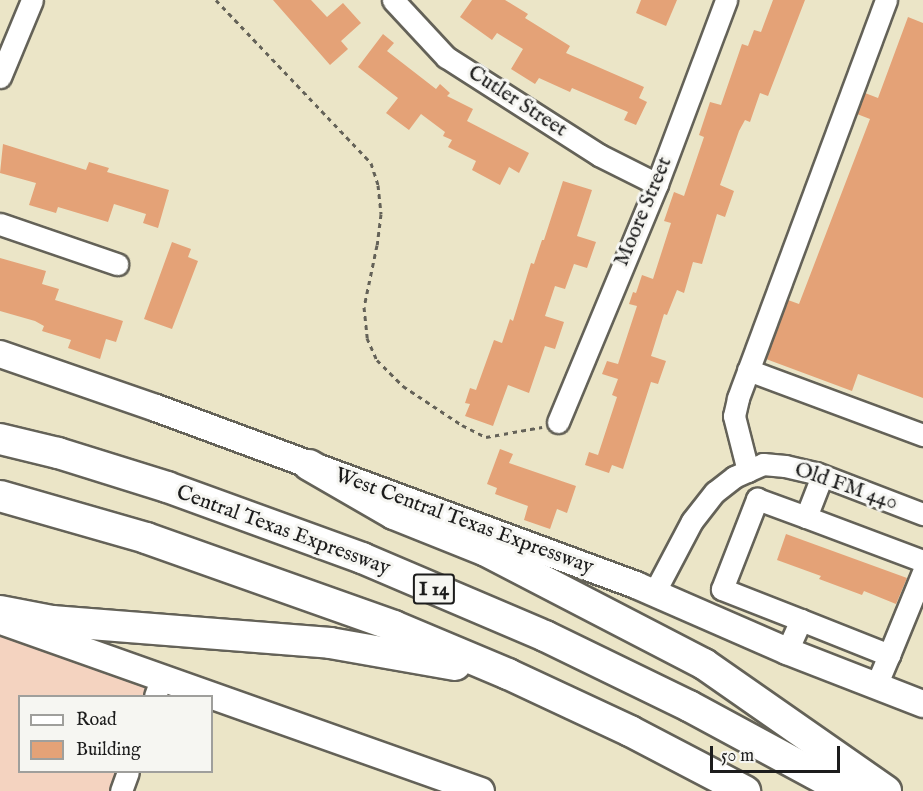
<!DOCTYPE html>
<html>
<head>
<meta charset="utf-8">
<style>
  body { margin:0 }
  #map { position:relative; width:923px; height:791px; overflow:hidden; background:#ebe5c7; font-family:"IM FELL English",serif }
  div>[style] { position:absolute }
  .built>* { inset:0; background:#f4d3c0 }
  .building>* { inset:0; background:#e4a277 }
  .path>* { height:3px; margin-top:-1.5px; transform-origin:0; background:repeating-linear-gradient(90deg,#646258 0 4.5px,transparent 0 9px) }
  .roads { filter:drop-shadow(2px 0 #646258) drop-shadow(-2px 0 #646258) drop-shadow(0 2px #646258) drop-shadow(0 -2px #646258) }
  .minor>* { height:21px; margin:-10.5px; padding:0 10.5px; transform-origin:10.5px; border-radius:10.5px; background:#fff }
  .major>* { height:26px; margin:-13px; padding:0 13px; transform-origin:13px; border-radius:13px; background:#fff }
  .highway>* { height:30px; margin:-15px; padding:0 15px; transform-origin:15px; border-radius:15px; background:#fff }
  span { translate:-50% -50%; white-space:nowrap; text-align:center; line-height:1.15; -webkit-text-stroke:6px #f6f6f2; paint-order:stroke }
  .shield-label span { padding:2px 4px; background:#f6f6f2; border:2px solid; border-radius:4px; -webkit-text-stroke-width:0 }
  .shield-label { font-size:20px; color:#1c1c1c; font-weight:700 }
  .street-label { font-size:21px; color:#1c1c1c }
  .legend { position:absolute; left:18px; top:695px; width:195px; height:78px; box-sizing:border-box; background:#f6f6f2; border:2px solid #9f9f9c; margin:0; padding:8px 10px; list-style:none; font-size:18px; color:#1c1c1c }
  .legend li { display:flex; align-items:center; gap:12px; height:30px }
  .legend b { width:30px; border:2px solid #9f9f9c }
  .scale { position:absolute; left:710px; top:746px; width:130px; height:27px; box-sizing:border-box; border:3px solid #1c1c1c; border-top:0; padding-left:8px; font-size:18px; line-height:21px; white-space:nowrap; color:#1c1c1c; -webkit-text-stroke:4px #f6f6f2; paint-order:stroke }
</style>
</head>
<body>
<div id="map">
  <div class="built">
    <i style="clip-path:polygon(0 635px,148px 687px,144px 696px,20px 696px,20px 772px,116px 772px,109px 791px,0 791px)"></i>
  </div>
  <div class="building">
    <i style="clip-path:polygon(273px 0,311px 0,327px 17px,343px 3px,361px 23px,341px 41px,348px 49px,330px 65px)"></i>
    <i style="clip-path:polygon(472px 0,505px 0,528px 14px,525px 18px,570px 46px,566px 53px,644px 87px,639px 98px,647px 102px,636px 125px,624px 120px,628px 112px,572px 88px,570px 92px,539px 78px,535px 84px,511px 69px,523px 49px,497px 33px,492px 40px,460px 17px)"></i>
    <i style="clip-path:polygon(641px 0,677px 0,666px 26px,636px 13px)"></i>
    <i style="clip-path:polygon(773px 0,805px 0,768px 96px,760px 93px,750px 122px,745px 120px,739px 131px,720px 185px,734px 191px,725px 217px,717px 214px,702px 264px,693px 262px,684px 293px,677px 290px,667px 315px,664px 314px,651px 356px,666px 361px,658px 384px,651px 382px,623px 469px,612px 465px,609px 473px,585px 465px,589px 452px,598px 455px,617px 397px,612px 395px,618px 379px,602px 374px,607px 361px,618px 364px,637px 306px,629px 304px,633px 292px,636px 293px,642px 275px,653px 279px,671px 223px,664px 221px,674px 192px,684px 196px,704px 137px,699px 135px,710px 102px,721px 105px,742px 44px,748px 46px,754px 30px,761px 32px)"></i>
    <i style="clip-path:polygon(908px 17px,923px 23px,923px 398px,858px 374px,852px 391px,766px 359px,788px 300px,799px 304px,870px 119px,857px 114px,865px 93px,878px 98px)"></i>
    <i style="clip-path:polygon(383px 34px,394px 43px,387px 51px,436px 89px,440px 84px,450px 93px,447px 96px,473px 109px,467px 121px,529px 153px,519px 173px,509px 167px,500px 185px,472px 170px,476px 161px,448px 147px,452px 140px,443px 136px,445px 132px,421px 114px,409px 130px,386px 113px,398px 98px,358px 67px)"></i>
    <i style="clip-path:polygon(3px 144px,86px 170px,89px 162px,109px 168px,107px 172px,169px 190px,158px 228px,143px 223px,146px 214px,114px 204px,108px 222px,58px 207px,56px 213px,29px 205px,36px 183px,0 173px)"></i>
    <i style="clip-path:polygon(563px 181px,592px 190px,577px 236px,596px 242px,587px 268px,574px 264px,565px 289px,555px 286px,545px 316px,564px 322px,555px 349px,545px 346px,529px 393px,508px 385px,493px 426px,465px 416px,470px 404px,465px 403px,470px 388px,476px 390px,494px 340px,502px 343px,510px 319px,513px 321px,531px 263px,534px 264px,542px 240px,544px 240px)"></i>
    <i style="clip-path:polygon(172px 242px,191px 249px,188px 257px,198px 261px,172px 329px,144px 319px)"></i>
    <i style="clip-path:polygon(0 258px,46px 271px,42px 284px,59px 289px,55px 300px,123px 321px,116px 342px,106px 339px,100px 359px,68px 348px,71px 340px,42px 331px,44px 326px,35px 321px,0 311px)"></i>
    <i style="clip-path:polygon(500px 449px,513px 454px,509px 463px,576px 486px,567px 513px,557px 509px,550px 529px,524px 520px,528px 506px,495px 494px,497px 488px,487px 484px)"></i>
    <i style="clip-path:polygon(786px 534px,907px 578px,896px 604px,864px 591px,862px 595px,819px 579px,821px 576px,777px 560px)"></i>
  </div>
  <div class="path">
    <i style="left:216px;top:0;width:225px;rotate:46.4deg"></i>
    <i style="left:371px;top:163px;width:23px;rotate:72deg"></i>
    <i style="left:378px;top:185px;width:29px;rotate:84deg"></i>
    <i style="left:381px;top:214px;width:31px;rotate:97deg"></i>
    <i style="left:377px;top:245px;width:63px;rotate:101.8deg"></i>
    <i style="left:364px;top:307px;width:31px;rotate:84deg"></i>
    <i style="left:367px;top:338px;width:24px;rotate:66deg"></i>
    <i style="left:377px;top:360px;width:37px;rotate:45deg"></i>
    <i style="left:403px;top:386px;width:71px;rotate:33.5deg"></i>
    <i style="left:462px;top:425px;width:27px;rotate:27deg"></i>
    <i style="left:486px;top:437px;width:57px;rotate:-10.1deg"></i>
  </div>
  <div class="roads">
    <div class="minor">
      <i style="left:393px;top:0;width:78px;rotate:47.1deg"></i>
      <i style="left:446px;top:57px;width:182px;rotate:32.6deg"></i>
      <i style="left:599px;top:155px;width:65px;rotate:26.6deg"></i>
      <i style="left:0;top:77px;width:83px;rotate:-67.4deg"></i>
      <i style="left:0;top:224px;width:124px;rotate:18.9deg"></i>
      <i style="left:748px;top:370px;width:187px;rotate:20.4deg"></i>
      <i style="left:558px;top:422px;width:258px;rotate:-67.4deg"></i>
      <i style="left:657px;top:184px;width:197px;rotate:-69.4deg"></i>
      <i style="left:748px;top:471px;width:57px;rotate:-104.3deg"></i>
      <i style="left:734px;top:416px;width:18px;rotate:-77deg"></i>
      <i style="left:738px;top:398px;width:425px;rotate:-69.6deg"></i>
      <i style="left:822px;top:476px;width:44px;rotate:111.3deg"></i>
      <i style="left:806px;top:517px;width:125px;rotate:20.6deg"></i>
      <i style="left:654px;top:593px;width:81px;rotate:-62.2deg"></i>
      <i style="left:692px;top:521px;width:37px;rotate:-52deg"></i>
      <i style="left:715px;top:492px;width:24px;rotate:-38deg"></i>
      <i style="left:734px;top:477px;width:32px;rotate:-24deg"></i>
      <i style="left:763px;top:464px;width:22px;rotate:5deg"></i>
      <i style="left:785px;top:466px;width:32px;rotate:13deg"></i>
      <i style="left:816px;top:473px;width:115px;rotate:21deg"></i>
      <i style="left:801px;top:620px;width:85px;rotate:-158.6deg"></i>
      <i style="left:722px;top:589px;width:97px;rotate:-68.7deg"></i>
      <i style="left:757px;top:499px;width:52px;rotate:20.2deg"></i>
      <i style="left:787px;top:651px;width:34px;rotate:-66deg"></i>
      <i style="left:801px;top:620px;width:95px;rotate:21.7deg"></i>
      <i style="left:889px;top:655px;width:33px;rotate:113deg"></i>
      <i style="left:889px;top:655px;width:90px;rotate:-67.7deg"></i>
      <i style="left:155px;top:696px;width:20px;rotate:-70deg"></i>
      <i style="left:121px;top:791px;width:20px;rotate:-70deg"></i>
    </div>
    <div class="major">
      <i style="left:0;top:354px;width:165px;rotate:19.1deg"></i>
      <i style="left:156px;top:408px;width:512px;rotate:20.24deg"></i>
      <i style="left:636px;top:585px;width:165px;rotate:23.6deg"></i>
      <i style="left:787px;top:651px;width:146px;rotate:21.3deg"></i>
      <i style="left:4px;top:622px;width:506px;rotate:19.51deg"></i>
    </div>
    <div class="highway">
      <i style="left:0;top:439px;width:60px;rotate:13.6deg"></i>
      <i style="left:58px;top:453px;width:114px;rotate:17.3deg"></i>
      <i style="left:167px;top:487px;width:208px;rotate:20deg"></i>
      <i style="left:362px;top:558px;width:199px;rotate:23.1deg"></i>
      <i style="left:545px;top:636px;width:160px;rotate:25.9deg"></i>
      <i style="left:689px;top:706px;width:179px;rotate:28.4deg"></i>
      <i style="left:309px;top:465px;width:98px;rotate:30deg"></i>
      <i style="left:394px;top:514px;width:99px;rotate:21.9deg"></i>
      <i style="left:486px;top:551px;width:246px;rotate:27.4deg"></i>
      <i style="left:704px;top:664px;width:222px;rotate:34.9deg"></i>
      <i style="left:0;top:496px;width:152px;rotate:16deg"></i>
      <i style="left:146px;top:538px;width:263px;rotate:19.5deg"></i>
      <i style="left:394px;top:626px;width:124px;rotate:22.8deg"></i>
      <i style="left:508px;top:674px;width:135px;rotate:25deg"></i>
      <i style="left:630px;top:731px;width:130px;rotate:27.6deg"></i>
      <i style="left:0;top:611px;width:53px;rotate:10.9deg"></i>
      <i style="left:52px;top:621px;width:279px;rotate:4.5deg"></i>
      <i style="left:330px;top:643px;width:127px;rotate:10deg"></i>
    </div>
  </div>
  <div class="shield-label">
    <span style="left:434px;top:589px">I 14</span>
  </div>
  <div class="street-label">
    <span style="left:517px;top:102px;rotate:33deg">Cutler Street</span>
    <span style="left:644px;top:212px;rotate:-67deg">Moore Street</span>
    <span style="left:846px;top:487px;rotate:19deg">Old FM 440</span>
    <span style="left:464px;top:522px;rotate:20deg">West Central Texas Expressway</span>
    <span style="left:283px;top:531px;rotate:20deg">Central Texas Expressway</span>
  </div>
  <ul class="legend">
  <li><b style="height:8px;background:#fff"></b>Road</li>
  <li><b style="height:16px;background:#e4a277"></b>Building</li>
  </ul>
  <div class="scale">50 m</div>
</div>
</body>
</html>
